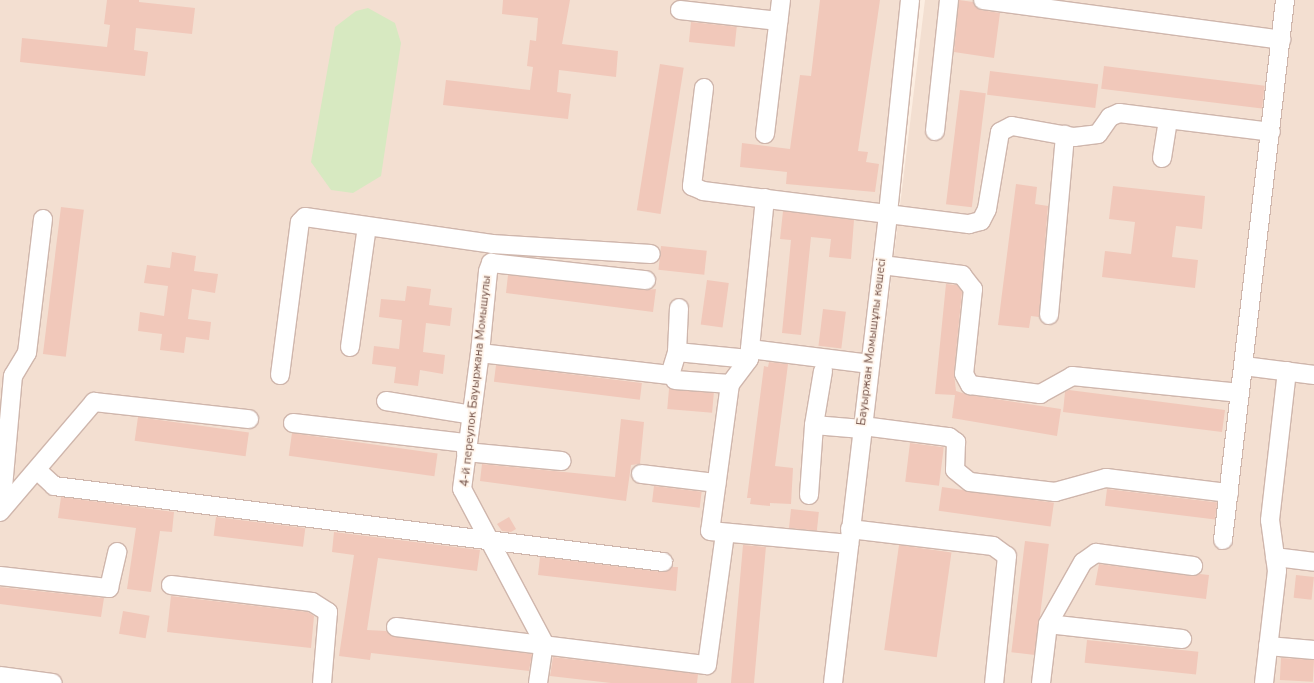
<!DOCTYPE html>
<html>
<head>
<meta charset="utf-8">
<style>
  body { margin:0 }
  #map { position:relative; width:1314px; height:683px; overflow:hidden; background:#fceee2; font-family:"Nunito Sans",sans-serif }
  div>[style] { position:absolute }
  .residential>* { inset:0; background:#f3dfd1 }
  .green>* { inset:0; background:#d7e9c1 }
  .building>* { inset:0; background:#f1c8ba; transform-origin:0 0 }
  .roads { filter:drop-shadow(1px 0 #cfb6ac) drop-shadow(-1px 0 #cfb6ac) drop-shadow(0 1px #cfb6ac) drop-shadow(0 -1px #cfb6ac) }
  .minor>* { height:18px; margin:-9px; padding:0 9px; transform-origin:9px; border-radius:9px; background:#fff }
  span { translate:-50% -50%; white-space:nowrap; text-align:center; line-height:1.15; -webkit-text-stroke:3px #fff3e8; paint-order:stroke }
  .street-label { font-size:12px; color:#735249 }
</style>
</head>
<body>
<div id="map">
  <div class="residential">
    <i style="clip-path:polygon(0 0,905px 0,827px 683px,35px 683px,0 679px)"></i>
    <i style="clip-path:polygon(925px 0,1314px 0,1314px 683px,842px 683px)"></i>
  </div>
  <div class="green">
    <i style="clip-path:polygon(368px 8px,395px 23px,401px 43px,381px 176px,353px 193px,331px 190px,311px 162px,335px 27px,356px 11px)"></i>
  </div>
  <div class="building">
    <i style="clip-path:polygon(107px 0,139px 0,139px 2px,195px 8px,192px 34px,136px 28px,134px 50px,148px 52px,145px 76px,20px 62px,22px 38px,107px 47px,110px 25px,104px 24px)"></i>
    <i style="clip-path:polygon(503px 0,570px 0,562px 44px,618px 51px,616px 77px,559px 70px,557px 92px,571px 94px,568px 119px,443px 105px,446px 80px,530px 90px,533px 67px,527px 66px,530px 40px,536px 41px,538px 18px,502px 14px)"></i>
    <i style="clip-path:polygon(820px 0,880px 0,858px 151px,868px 152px,866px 162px,879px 164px,875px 192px,786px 184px,787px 172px,740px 167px,742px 143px,790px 149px,800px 75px,811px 76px)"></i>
    <i style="clip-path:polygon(959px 0,973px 2px,981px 10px,1000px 13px,994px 58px,954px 52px)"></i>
    <i style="left:691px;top:22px;width:46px;height:20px;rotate:6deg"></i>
    <i style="left:660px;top:64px;width:24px;height:148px;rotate:9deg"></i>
    <i style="left:1104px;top:66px;width:162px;height:23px;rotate:7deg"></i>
    <i style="left:990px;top:71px;width:109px;height:24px;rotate:7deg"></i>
    <i style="left:960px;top:90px;width:26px;height:115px;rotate:7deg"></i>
    <i style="clip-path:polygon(1016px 184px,1037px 187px,1035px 204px,1048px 206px,1039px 317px,1031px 316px,1029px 328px,998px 325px)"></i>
    <i style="clip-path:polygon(1113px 186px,1205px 196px,1202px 229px,1176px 226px,1172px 257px,1198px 260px,1195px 288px,1102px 277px,1105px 251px,1131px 254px,1135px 222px,1109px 219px)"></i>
    <i style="left:61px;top:207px;width:23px;height:148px;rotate:7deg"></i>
    <i style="clip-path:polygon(783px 211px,854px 220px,851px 259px,829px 257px,831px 239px,811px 237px,801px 335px,782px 333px,791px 240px,780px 239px)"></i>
    <i style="left:661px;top:246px;width:46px;height:24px;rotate:6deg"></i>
    <i style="clip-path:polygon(172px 252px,196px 256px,194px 271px,218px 274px,215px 293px,192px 289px,188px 319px,211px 322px,209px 340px,186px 337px,184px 353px,160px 350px,162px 334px,138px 331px,140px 312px,164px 316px,168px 286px,144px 283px,147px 265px,170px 268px)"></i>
    <i style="clip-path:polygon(508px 275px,645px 290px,656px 289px,653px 312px,506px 293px)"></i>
    <i style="left:707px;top:280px;width:22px;height:45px;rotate:8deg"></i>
    <i style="clip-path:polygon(946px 284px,957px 285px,962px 292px,954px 373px,956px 391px,969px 395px,1061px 409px,1057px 436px,952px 418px,955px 395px,935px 394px)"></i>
    <i style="clip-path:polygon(407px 286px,431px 289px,429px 305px,452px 308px,450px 326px,426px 323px,423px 352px,445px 355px,443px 374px,420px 370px,418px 386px,394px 383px,396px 367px,372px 364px,374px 346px,399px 349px,402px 320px,379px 317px,381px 299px,405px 301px)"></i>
    <i style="left:823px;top:309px;width:23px;height:37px;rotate:7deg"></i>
    <i style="clip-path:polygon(769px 362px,788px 364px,775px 466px,793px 468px,791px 504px,770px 503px,770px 506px,750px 504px,751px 498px,747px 498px,764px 366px,768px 367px)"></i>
    <i style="left:496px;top:365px;width:147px;height:17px;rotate:7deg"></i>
    <i style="left:669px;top:389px;width:45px;height:20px;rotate:5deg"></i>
    <i style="clip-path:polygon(1069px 390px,1225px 410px,1222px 432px,1063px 412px,1065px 392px)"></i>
    <i style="left:138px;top:417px;width:112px;height:24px;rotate:8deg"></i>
    <i style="clip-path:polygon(621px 419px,644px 422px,640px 464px,631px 465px,626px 501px,480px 481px,482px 464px,615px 477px)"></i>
    <i style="left:292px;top:433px;width:147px;height:23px;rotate:8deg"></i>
    <i style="left:910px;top:443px;width:34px;height:39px;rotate:7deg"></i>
    <i style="left:654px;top:486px;width:48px;height:16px;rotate:7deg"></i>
    <i style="left:942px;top:487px;width:113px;height:24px;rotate:8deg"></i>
    <i style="left:1107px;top:489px;width:111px;height:17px;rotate:7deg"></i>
    <i style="clip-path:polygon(61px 497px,174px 512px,172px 532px,160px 531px,151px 592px,127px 589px,136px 528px,58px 518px)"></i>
    <i style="left:791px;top:509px;width:28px;height:19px;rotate:6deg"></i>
    <i style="left:216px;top:517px;width:90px;height:19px;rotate:7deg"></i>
    <i style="clip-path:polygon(509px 517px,516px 529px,511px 532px,502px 531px,497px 524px)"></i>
    <i style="clip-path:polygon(334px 532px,480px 550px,477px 571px,378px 558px,367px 630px,386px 631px,395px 637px,532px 654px,529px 671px,371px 653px,370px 660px,339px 656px,354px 555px,332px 552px)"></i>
    <i style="left:1025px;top:541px;width:24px;height:112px;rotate:7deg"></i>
    <i style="left:743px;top:545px;width:23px;height:139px;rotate:5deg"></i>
    <i style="left:899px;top:545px;width:53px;height:106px;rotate:8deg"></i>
    <i style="clip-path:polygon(540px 557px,662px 572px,672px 567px,678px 567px,676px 591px,538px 575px)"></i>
    <i style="clip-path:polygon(1099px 564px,1192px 576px,1200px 574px,1209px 575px,1206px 599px,1095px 585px)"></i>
    <i style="left:1296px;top:575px;width:18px;height:23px;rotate:6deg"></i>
    <i style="clip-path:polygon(0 587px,104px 598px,101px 617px,0 604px)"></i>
    <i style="clip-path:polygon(171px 596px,308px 612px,314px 616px,311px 648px,167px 632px)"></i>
    <i style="left:123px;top:611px;width:27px;height:23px;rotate:10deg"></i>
    <i style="left:1087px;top:640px;width:112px;height:23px;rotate:6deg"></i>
    <i style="clip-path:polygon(553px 657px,698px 674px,697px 683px,611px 683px,550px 676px)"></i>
    <i style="left:1281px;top:658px;width:33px;height:22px;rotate:3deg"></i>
  </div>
  <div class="roads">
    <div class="minor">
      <i style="left:983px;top:0;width:301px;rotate:7.6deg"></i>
      <i style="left:680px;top:10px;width:99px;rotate:6.4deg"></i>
      <i style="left:704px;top:88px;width:99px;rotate:97deg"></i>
      <i style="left:692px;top:186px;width:12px;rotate:24deg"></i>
      <i style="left:703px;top:191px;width:268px;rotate:7.1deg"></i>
      <i style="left:969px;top:224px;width:12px;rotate:-14deg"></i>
      <i style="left:981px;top:221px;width:13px;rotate:-63deg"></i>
      <i style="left:987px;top:209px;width:78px;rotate:-80.4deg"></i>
      <i style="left:1000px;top:132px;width:13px;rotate:-27deg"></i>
      <i style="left:1012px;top:126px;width:63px;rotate:10.1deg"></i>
      <i style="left:1074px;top:137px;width:24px;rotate:-7deg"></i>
      <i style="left:1098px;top:134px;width:21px;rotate:-55deg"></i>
      <i style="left:1110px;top:117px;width:10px;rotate:-24deg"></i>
      <i style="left:1119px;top:113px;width:153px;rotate:7.1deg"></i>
      <i style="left:935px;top:131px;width:132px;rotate:-83.9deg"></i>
      <i style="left:765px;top:134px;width:135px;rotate:-83.2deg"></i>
      <i style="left:1162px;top:158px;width:39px;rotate:-81deg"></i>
      <i style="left:765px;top:198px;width:162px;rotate:95.7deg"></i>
      <i style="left:749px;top:359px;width:31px;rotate:127deg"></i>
      <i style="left:730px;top:384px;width:148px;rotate:97.7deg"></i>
      <i style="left:710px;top:531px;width:140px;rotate:5.3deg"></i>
      <i style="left:882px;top:265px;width:81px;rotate:7.1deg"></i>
      <i style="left:962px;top:275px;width:18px;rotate:52deg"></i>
      <i style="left:973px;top:289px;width:85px;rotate:96deg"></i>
      <i style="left:964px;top:374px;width:13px;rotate:61deg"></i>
      <i style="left:970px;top:385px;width:71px;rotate:7.3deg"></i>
      <i style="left:1040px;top:394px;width:37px;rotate:-29deg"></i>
      <i style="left:1072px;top:376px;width:169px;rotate:5.8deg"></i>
      <i style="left:1049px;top:315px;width:181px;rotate:-84.9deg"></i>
      <i style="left:350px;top:347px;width:122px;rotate:-82deg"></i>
      <i style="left:750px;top:349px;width:121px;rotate:7.1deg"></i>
      <i style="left:677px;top:352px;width:72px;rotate:5.6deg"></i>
      <i style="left:480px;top:353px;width:191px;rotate:6.6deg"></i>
      <i style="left:670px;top:375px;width:24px;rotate:-73deg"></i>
      <i style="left:677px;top:352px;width:44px;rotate:-87.4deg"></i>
      <i style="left:1244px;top:366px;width:71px;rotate:7.3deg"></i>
      <i style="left:823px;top:371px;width:55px;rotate:99.5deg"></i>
      <i style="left:814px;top:425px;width:48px;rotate:4.8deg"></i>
      <i style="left:280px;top:375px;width:154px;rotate:-82.6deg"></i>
      <i style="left:300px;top:222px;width:7px;rotate:-45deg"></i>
      <i style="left:305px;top:217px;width:189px;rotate:8.2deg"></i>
      <i style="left:492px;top:244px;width:159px;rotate:3.6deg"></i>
      <i style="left:675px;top:380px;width:55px;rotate:4.2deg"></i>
      <i style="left:386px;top:401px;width:87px;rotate:9.2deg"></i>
      <i style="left:293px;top:423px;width:175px;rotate:6.6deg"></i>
      <i style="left:863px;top:426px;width:87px;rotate:7.3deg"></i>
      <i style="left:949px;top:437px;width:9px;rotate:36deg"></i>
      <i style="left:956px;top:442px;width:28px;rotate:92deg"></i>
      <i style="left:955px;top:470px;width:19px;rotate:39deg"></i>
      <i style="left:970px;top:482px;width:86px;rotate:6.7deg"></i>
      <i style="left:1055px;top:492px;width:53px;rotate:-15.4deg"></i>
      <i style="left:1106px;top:478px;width:124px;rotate:7deg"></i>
      <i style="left:466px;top:452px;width:96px;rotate:5.4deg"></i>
      <i style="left:37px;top:470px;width:23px;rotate:43deg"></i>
      <i style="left:54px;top:486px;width:614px;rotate:7.11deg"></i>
      <i style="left:641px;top:474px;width:76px;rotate:6.8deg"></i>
      <i style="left:809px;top:495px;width:70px;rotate:-85.9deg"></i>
      <i style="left:1px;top:510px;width:135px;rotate:-84.9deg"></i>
      <i style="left:13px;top:376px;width:27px;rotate:-59deg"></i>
      <i style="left:27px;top:353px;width:135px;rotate:-83.2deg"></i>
      <i style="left:0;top:512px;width:145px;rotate:-49.5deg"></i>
      <i style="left:94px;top:402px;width:156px;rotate:6.3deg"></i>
      <i style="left:850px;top:529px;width:144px;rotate:6.8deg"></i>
      <i style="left:993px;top:546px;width:17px;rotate:36deg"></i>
      <i style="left:1007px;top:556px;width:128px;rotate:95.8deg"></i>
      <i style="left:1223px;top:540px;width:544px;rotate:-83.45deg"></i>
      <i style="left:1275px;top:557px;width:39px;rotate:7deg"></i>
      <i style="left:0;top:576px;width:110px;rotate:6.3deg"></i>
      <i style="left:109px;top:588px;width:37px;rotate:-77deg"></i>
      <i style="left:171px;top:585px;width:142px;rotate:6.9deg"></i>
      <i style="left:312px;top:602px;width:19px;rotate:32deg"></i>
      <i style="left:328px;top:612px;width:71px;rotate:94.8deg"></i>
      <i style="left:1048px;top:624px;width:135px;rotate:6.4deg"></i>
      <i style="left:396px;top:627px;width:313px;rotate:7deg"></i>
      <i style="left:707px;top:665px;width:133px;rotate:-82.2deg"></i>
      <i style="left:1268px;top:646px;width:46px;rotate:5deg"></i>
      <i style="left:0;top:676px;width:53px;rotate:7.5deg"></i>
      <i style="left:538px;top:683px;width:40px;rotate:-81.5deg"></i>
      <i style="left:544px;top:643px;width:174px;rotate:-118deg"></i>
      <i style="left:462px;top:489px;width:137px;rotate:-82.5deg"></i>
      <i style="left:480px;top:353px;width:82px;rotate:-84.4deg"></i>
      <i style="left:488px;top:271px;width:9px;rotate:-69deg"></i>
      <i style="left:491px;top:263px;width:156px;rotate:6.3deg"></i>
      <i style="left:833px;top:683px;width:473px;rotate:-83.3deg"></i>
      <i style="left:888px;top:213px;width:214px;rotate:-84.1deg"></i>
      <i style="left:1041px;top:683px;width:59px;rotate:-83.2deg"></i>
      <i style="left:1048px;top:624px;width:71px;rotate:-60.6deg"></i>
      <i style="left:1083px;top:562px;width:16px;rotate:-35deg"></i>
      <i style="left:1096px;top:553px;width:98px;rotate:7.6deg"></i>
      <i style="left:1264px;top:683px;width:113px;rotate:-83.4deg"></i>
      <i style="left:1277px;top:571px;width:51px;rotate:-97.8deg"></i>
      <i style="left:1270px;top:520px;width:150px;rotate:-83.5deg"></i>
    </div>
  </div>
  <div class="street-label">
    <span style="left:872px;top:342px;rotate:-83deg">Бауыржан Момышұлы көшесі</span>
    <span style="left:476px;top:381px;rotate:-84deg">4-й переулок Бауыржана Момышулы</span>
  </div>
</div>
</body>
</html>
